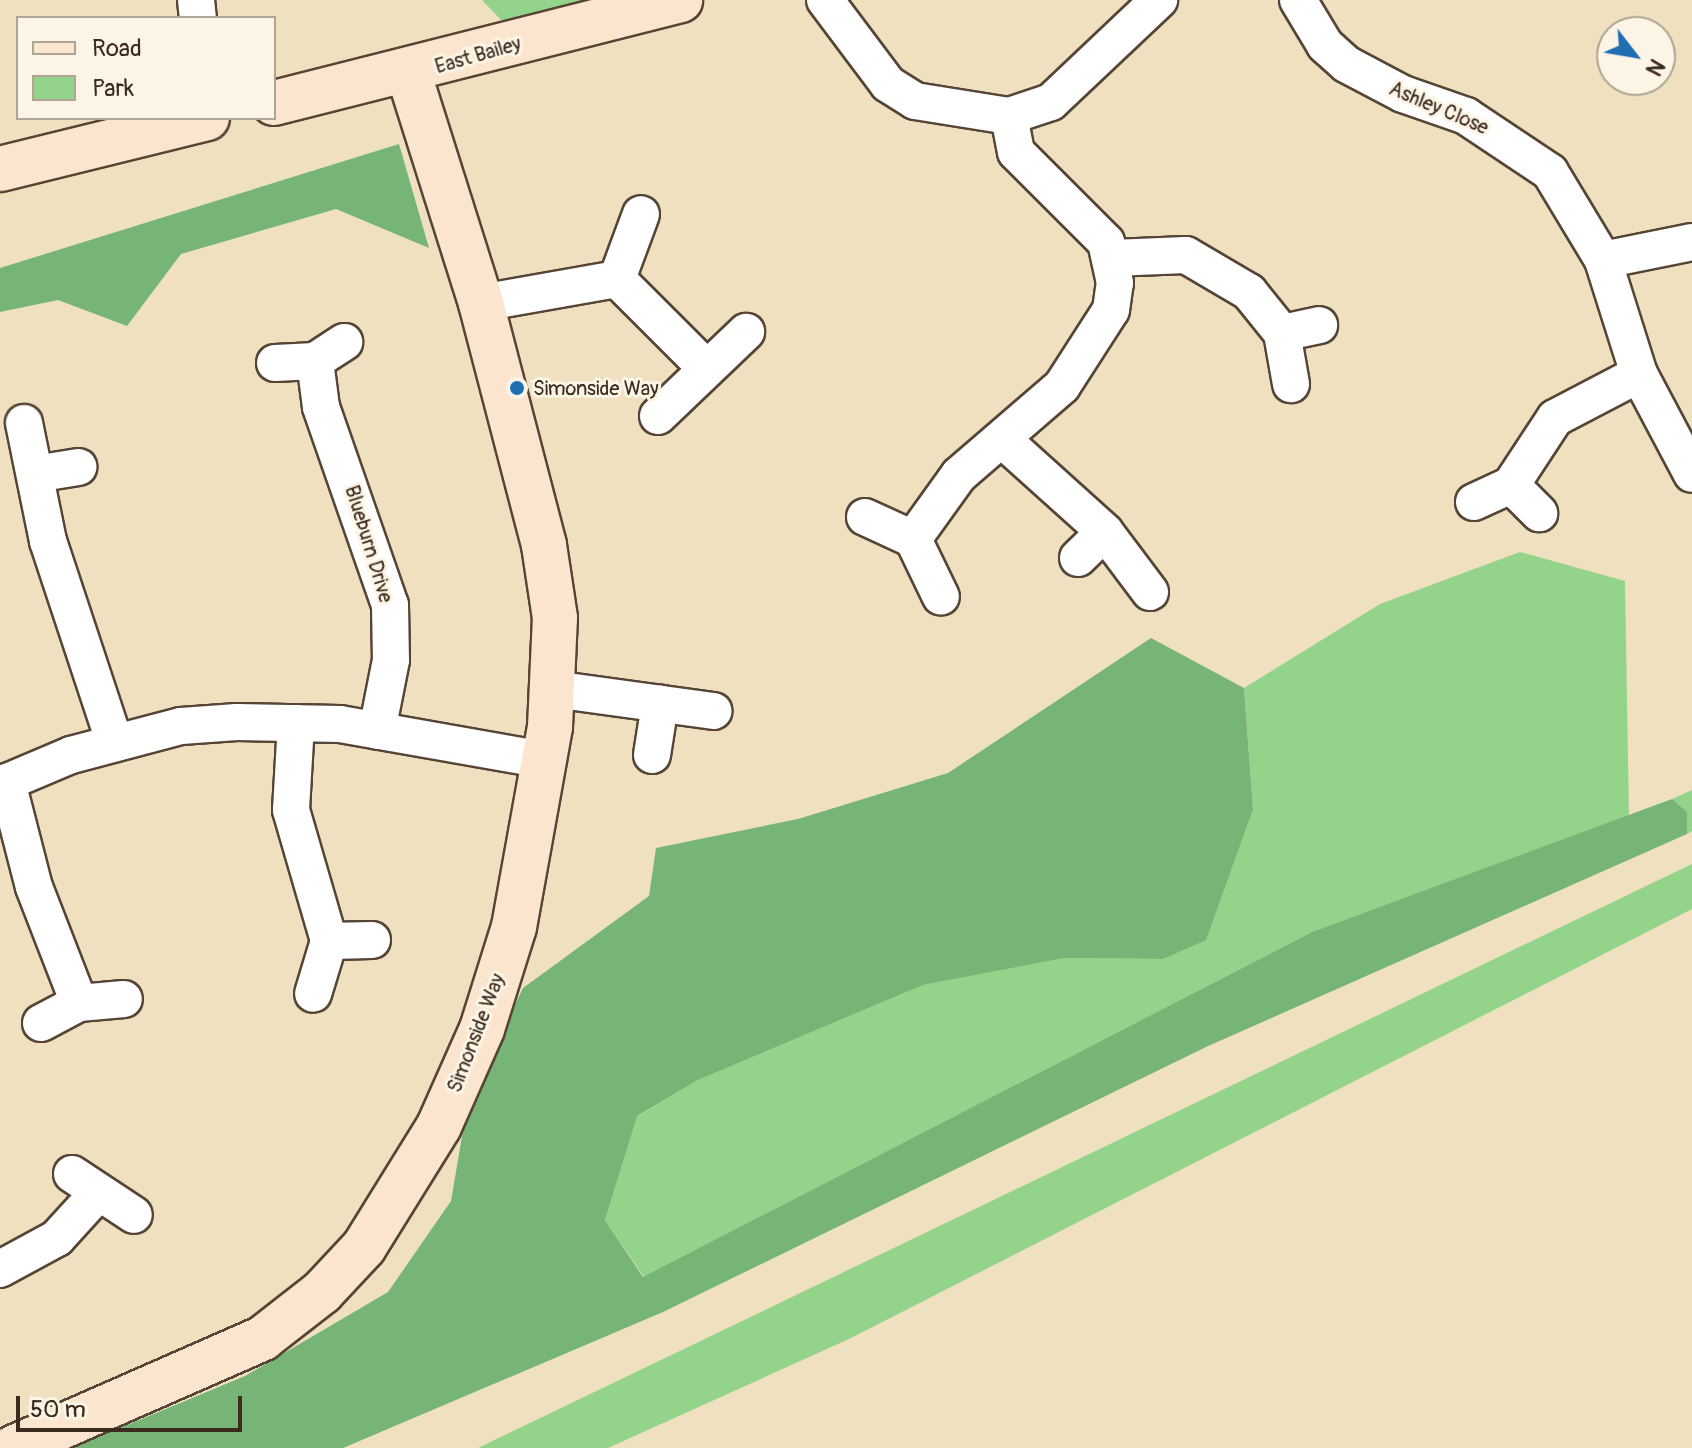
<!DOCTYPE html>
<html>
<head>
<meta charset="utf-8">
<style>
  body { margin:0 }
  #map { position:relative; width:1692px; height:1448px; overflow:hidden; background:#efe1c0; font-family:Pangolin,sans-serif }
  div>[style] { position:absolute }
  .green>* { inset:0; background:#94d38a }
  .forest>* { inset:0; background:#77b576 }
  .roads { filter:drop-shadow(2px 0 #564536) drop-shadow(-2px 0 #564536) drop-shadow(0 2px #564536) drop-shadow(0 -2px #564536) }
  .street>* { height:36px; margin:-18px; padding:0 18px; transform-origin:18px; border-radius:18px; background:#fff }
  .secondary>* { height:44px; margin:-22px; padding:0 22px; transform-origin:22px; border-radius:22px; background:#fce5cf }
  .dots>* { width:22px; height:22px; translate:-50% -50%; box-sizing:border-box; border:4px solid #fcf5e5; border-radius:50% }
  span { translate:-50% -50%; white-space:nowrap; text-align:center; line-height:1.15; -webkit-text-stroke:6px #fcf5e5; paint-order:stroke }
  .street-label { font-size:20px; color:#3b2a1e }
  .poi-label { font-size:20px; color:#3b2a1e }
  .left { translate:0 -50%; text-align:left }
  .legend { position:absolute; left:16px; top:16px; width:260px; height:104px; box-sizing:border-box; background:#fcf5e5; border:2px solid #afa495; margin:0; padding:10px 14px; list-style:none; font-size:24px; color:#3b2a1e }
  .legend li { display:flex; align-items:center; gap:16px; height:40px }
  .legend b { width:40px; border:2px solid #afa495 }
  .north { position:absolute; left:1596px; top:16px; width:80px; height:80px; box-sizing:border-box; background:#fcf5e5; border:2px solid #afa495; border-radius:50%; rotate:121deg; font-size:22px; font-weight:700; line-height:32px; text-align:center; color:#3b2a1e }
  .north::after { content:''; display:block; margin:auto; width:28px; height:36px; background:#1f6fb2; clip-path:polygon(50% 0,100% 100%,50% 72%,0 100%) }
  .scale { position:absolute; left:16px; top:1396px; width:226px; height:36px; box-sizing:border-box; border:4px solid #3b2a1e; border-top:0; padding-left:10px; font-size:24px; line-height:28px; white-space:nowrap; color:#3b2a1e; -webkit-text-stroke:6px #fcf5e5; paint-order:stroke }
</style>
</head>
<body>
<div id="map">
  <div class="green">
    <i style="clip-path:polygon(482px 0,582px 0,584px 3px,505px 24px)"></i>
    <i style="clip-path:polygon(1520px 552px,1625px 581px,1629px 817px,1312px 932px,644px 1277px,605px 1220px,636px 1117px,698px 1080px,923px 985px,1065px 958px,1163px 959px,1253px 809px,1244px 688px,1380px 604px)"></i>
    <i style="clip-path:polygon(1692px 790px,1692px 831px,1687px 834px,1687px 812px,1672px 799px)"></i>
    <i style="clip-path:polygon(1692px 864px,1692px 909px,849px 1339px,608px 1448px,478px 1448px)"></i>
  </div>
  <div class="forest">
    <i style="clip-path:polygon(399px 144px,429px 248px,336px 209px,181px 254px,127px 326px,58px 300px,0 312px,0 268px)"></i>
    <i style="clip-path:polygon(1151px 638px,1244px 688px,1253px 809px,1206px 940px,1163px 959px,1065px 958px,923px 985px,698px 1080px,637px 1116px,605px 1220px,643px 1277px,1312px 932px,1672px 799px,1687px 812px,1687px 834px,1206px 1047px,663px 1312px,343px 1448px,72px 1448px,245px 1376px,388px 1292px,451px 1201px,468px 1101px,523px 988px,649px 896px,656px 848px,798px 819px,948px 773px)"></i>
  </div>
  <div class="roads">
    <div class="street">
      <i style="left:196px;top:0;width:18px;rotate:84deg"></i>
      <i style="left:825px;top:0;width:105px;rotate:53.1deg"></i>
      <i style="left:888px;top:84px;width:32px;rotate:32deg"></i>
      <i style="left:915px;top:101px;width:95px;rotate:9.1deg"></i>
      <i style="left:1009px;top:116px;width:44px;rotate:-18.4deg"></i>
      <i style="left:1051px;top:102px;width:149px;rotate:-43.4deg"></i>
      <i style="left:1298px;top:0;width:52px;rotate:59deg"></i>
      <i style="left:1325px;top:45px;width:28px;rotate:42deg"></i>
      <i style="left:1346px;top:64px;width:64px;rotate:27.8deg"></i>
      <i style="left:1403px;top:94px;width:67px;rotate:19.2deg"></i>
      <i style="left:1466px;top:116px;width:101px;rotate:33.7deg"></i>
      <i style="left:1550px;top:172px;width:103px;rotate:58.9deg"></i>
      <i style="left:1603px;top:260px;width:120px;rotate:72.5deg"></i>
      <i style="left:1639px;top:374px;width:113px;rotate:62.1deg"></i>
      <i style="left:1112px;top:258px;width:74px;rotate:-2.3deg"></i>
      <i style="left:1186px;top:255px;width:73px;rotate:30.4deg"></i>
      <i style="left:1249px;top:292px;width:53px;rotate:51.2deg"></i>
      <i style="left:1282px;top:333px;width:52px;rotate:80deg"></i>
      <i style="left:1603px;top:260px;width:91px;rotate:-11.4deg"></i>
      <i style="left:617px;top:279px;width:127px;rotate:45deg"></i>
      <i style="left:481px;top:303px;width:138px;rotate:-10deg"></i>
      <i style="left:617px;top:279px;width:69px;rotate:-69.7deg"></i>
      <i style="left:1282px;top:333px;width:38px;rotate:-12deg"></i>
      <i style="left:315px;top:361px;width:46px;rotate:82.6deg"></i>
      <i style="left:321px;top:407px;width:210px;rotate:70.8deg"></i>
      <i style="left:390px;top:605px;width:55px;rotate:89deg"></i>
      <i style="left:391px;top:660px;width:72px;rotate:101.2deg"></i>
      <i style="left:275px;top:363px;width:40px;rotate:-2.9deg"></i>
      <i style="left:315px;top:361px;width:35px;rotate:-33deg"></i>
      <i style="left:658px;top:416px;width:122px;rotate:-43.7deg"></i>
      <i style="left:24px;top:423px;width:120px;rotate:78.5deg"></i>
      <i style="left:48px;top:541px;width:213px;rotate:71.7deg"></i>
      <i style="left:1003px;top:440px;width:137px;rotate:42deg"></i>
      <i style="left:1105px;top:532px;width:75px;rotate:53.1deg"></i>
      <i style="left:35px;top:474px;width:44px;rotate:-9.2deg"></i>
      <i style="left:1511px;top:485px;width:80px;rotate:-56.7deg"></i>
      <i style="left:1555px;top:418px;width:95px;rotate:-27.6deg"></i>
      <i style="left:1474px;top:502px;width:41px;rotate:-24.7deg"></i>
      <i style="left:1511px;top:485px;width:40px;rotate:45deg"></i>
      <i style="left:865px;top:517px;width:53px;rotate:24.6deg"></i>
      <i style="left:913px;top:539px;width:64px;rotate:64.2deg"></i>
      <i style="left:913px;top:539px;width:79px;rotate:-54.3deg"></i>
      <i style="left:959px;top:475px;width:136px;rotate:-40.8deg"></i>
      <i style="left:1062px;top:386px;width:90px;rotate:-57.2deg"></i>
      <i style="left:1111px;top:310px;width:27px;rotate:-82deg"></i>
      <i style="left:1115px;top:283px;width:42px;rotate:-102.4deg"></i>
      <i style="left:1106px;top:242px;width:127px;rotate:-135deg"></i>
      <i style="left:1016px;top:152px;width:37px;rotate:-101deg"></i>
      <i style="left:1078px;top:558px;width:37px;rotate:-44deg"></i>
      <i style="left:553px;top:689px;width:162px;rotate:7.8deg"></i>
      <i style="left:296px;top:723px;width:87px;rotate:93.3deg"></i>
      <i style="left:291px;top:810px;width:136px;rotate:73.8deg"></i>
      <i style="left:329px;top:941px;width:55px;rotate:106.8deg"></i>
      <i style="left:652px;top:755px;width:52px;rotate:-81.1deg"></i>
      <i style="left:7px;top:782px;width:108px;rotate:75.6deg"></i>
      <i style="left:34px;top:887px;width:124px;rotate:68.8deg"></i>
      <i style="left:0;top:785px;width:77px;rotate:-22.9deg"></i>
      <i style="left:71px;top:755px;width:114px;rotate:-14.8deg"></i>
      <i style="left:181px;top:726px;width:56px;rotate:-4.1deg"></i>
      <i style="left:237px;top:722px;width:103px;rotate:1.1deg"></i>
      <i style="left:340px;top:724px;width:208px;rotate:10deg"></i>
      <i style="left:329px;top:941px;width:43px;rotate:-1.3deg"></i>
      <i style="left:41px;top:1023px;width:43px;rotate:-27.8deg"></i>
      <i style="left:79px;top:1003px;width:45px;rotate:-5.1deg"></i>
      <i style="left:72px;top:1174px;width:74px;rotate:33.5deg"></i>
      <i style="left:0;top:1269px;width:65px;rotate:-28.5deg"></i>
      <i style="left:57px;top:1238px;width:62px;rotate:-47.6deg"></i>
    </div>
    <div class="secondary">
      <i style="left:274px;top:103px;width:419px;rotate:-14.2deg"></i>
      <i style="left:0;top:169px;width:213px;rotate:-13.8deg"></i>
      <i style="left:13px;top:1448px;width:273px;rotate:-23.7deg"></i>
      <i style="left:263px;top:1338px;width:75px;rotate:-37.9deg"></i>
      <i style="left:322px;top:1292px;width:62px;rotate:-47deg"></i>
      <i style="left:364px;top:1247px;width:142px;rotate:-58.2deg"></i>
      <i style="left:439px;top:1126px;width:106px;rotate:-66.1deg"></i>
      <i style="left:482px;top:1029px;width:107px;rotate:-72.6deg"></i>
      <i style="left:514px;top:927px;width:203px;rotate:-79.8deg"></i>
      <i style="left:550px;top:727px;width:109px;rotate:-87.4deg"></i>
      <i style="left:555px;top:618px;width:74px;rotate:-98.6deg"></i>
      <i style="left:544px;top:545px;width:250px;rotate:-104.6deg"></i>
      <i style="left:481px;top:303px;width:240px;rotate:-107.5deg"></i>
    </div>
  </div>
  <div class="dots">
    <i style="left:517px;top:388px;background:#1f6fb2"></i>
  </div>
  <div class="street-label">
    <span style="left:478px;top:55px;rotate:-16deg">East Bailey</span>
    <span style="left:1439px;top:108px;rotate:23deg">Ashley Close</span>
    <span style="left:369px;top:544px;rotate:73deg">Blueburn Drive</span>
    <span style="left:476px;top:1033px;rotate:-69deg">Simonside Way</span>
  </div>
  <div class="poi-label">
    <span class="left" style="left:533px;top:388px">Simonside Way</span>
  </div>
  <ul class="legend">
  <li><b style="height:10px;background:#fce5cf"></b>Road</li>
  <li><b style="height:22px;background:#94d38a"></b>Park</li>
  </ul>
  <div class="north">N</div>
  <div class="scale">50 m</div>
</div>
</body>
</html>
